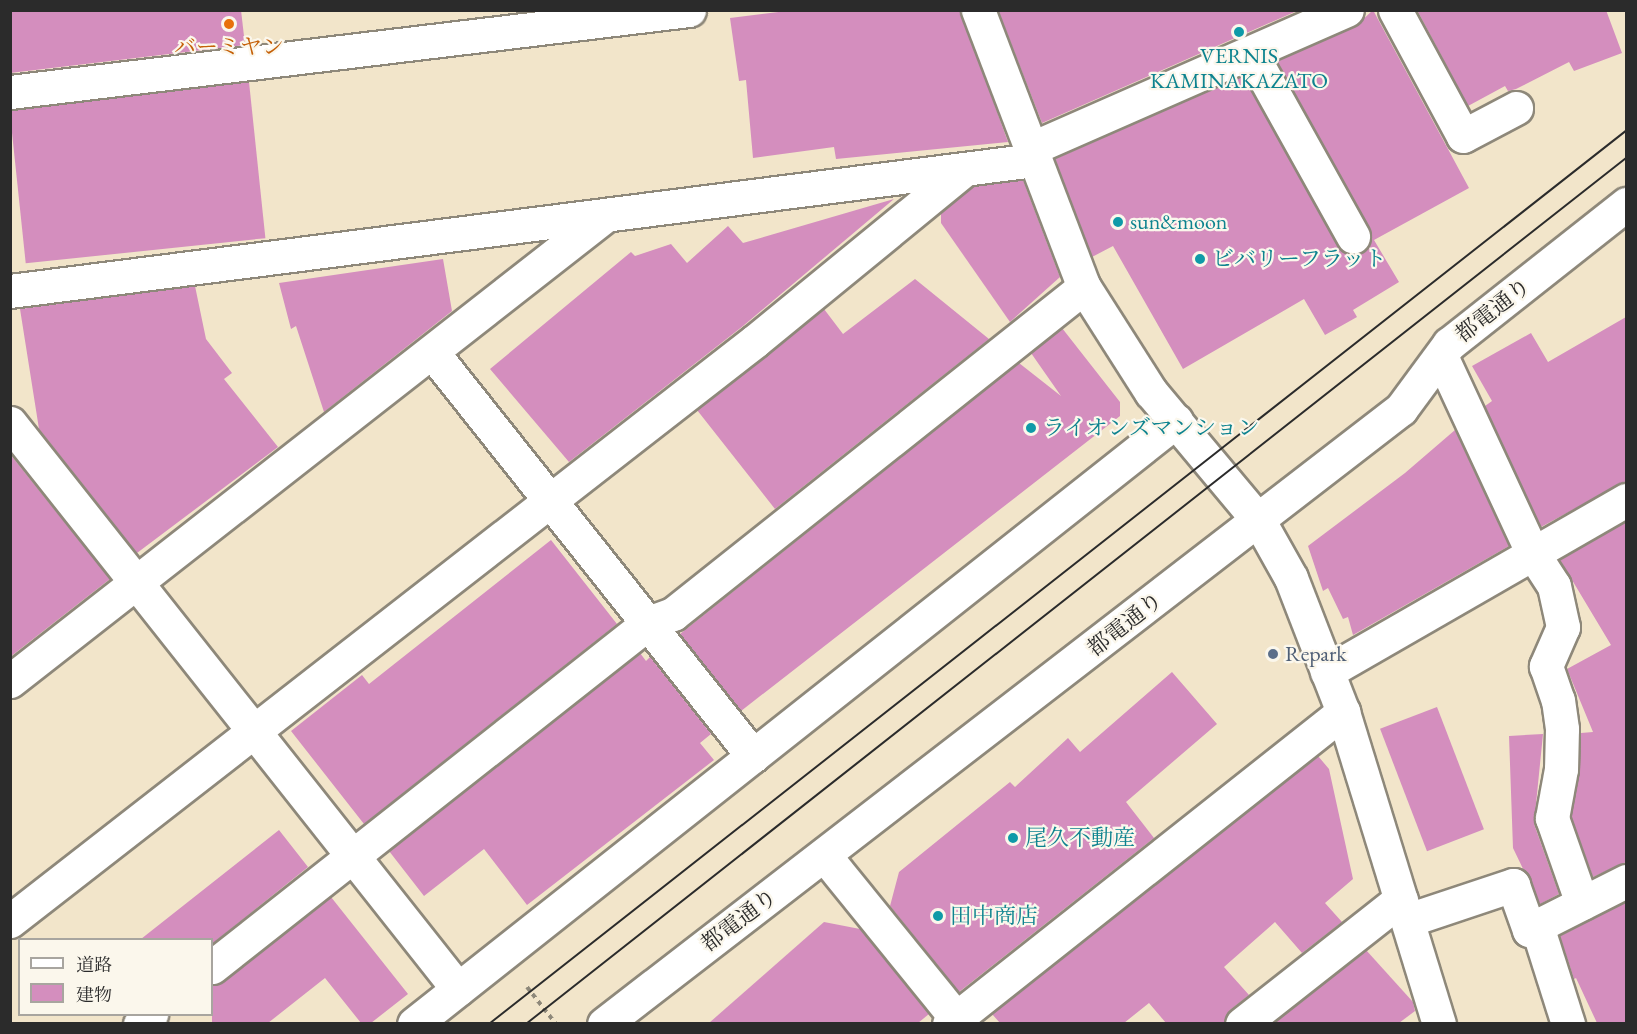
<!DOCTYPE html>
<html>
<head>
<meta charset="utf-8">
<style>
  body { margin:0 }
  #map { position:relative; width:1637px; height:1034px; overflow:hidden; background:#f2e5ca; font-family:"EB Garamond","Noto Serif JP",serif }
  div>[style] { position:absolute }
  .building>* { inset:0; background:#d48ebe; transform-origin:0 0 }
  .path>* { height:4px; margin-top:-2px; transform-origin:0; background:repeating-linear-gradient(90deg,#8e887a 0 4.5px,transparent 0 9px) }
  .roads { filter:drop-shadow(2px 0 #8e887a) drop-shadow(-2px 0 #8e887a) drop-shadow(0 2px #8e887a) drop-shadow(0 -2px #8e887a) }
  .minor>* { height:33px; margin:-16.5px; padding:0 16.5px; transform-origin:16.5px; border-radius:16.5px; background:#fff }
  .tram>* { height:1.5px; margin:-0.75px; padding:0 0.75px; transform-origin:0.75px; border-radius:0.75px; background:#2b2b2b }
  .dots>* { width:16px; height:16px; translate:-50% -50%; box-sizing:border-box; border:3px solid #fbf7ec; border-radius:50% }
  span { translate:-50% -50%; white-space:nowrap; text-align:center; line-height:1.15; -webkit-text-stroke:4.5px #fbf7ec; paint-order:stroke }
  .food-label { font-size:22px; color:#c56008 }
  .culture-label { font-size:22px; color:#0d838f }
  .left { translate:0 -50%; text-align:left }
  .street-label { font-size:22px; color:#2b2b2b }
  .service-label { font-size:22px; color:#4e5e75 }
  .frame { position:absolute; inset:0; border:12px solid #2b2b2b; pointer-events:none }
  .legend { position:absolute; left:18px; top:938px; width:195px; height:78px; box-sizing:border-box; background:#fbf7ec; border:2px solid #a8a59f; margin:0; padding:8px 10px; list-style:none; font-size:18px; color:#2b2b2b }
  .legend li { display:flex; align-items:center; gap:12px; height:30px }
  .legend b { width:30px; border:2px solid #a8a59f }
</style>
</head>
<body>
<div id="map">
  <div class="building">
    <i style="clip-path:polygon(10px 10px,241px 10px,245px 45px,10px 73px)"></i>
    <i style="clip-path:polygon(795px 10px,960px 10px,1008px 142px,836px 159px,834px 147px,753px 158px,746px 80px,739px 81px,730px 18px)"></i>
    <i style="clip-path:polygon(998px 10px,1299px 10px,1042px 123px)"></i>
    <i style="clip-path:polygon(1373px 10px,1469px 188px,1374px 240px,1399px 282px,1353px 310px,1357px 317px,1325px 335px,1304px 299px,1183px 369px,1113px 246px,1092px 257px,1055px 159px,1243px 76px,1337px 245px,1344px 252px,1362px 253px,1369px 245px,1369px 227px,1277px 61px,1355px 27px)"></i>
    <i style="clip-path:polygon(1417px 10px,1606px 10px,1622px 53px,1574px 71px,1569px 62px,1516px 89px,1508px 91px,1505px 86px,1468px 106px)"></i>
    <i style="left:249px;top:82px;width:157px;height:241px;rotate:84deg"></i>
    <i style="clip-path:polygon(1023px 180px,1060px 277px,1010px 322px,941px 223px,941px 213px,973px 187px)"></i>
    <i style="clip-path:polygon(894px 199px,743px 326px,569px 462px,490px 369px,631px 252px,635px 256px,671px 244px,687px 263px,728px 226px,743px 243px)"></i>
    <i style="clip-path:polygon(443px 259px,452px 311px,324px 412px,296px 326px,291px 329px,279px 283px)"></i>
    <i style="clip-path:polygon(915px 279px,989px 339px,775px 509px,697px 410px,824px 309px,843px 334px)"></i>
    <i style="clip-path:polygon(195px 286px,206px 339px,232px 373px,224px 379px,278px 447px,137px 553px,39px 429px,20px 309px)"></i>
    <i style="clip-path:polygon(1626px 317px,1626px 481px,1541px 527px,1485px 406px,1492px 401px,1472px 366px,1531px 333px,1548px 362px)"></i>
    <i style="clip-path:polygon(1062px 328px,1120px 402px,1120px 416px,741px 711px,680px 634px,1019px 363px,1061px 396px,1031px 353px)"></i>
    <i style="clip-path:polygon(1455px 430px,1509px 546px,1353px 635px,1348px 617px,1343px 619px,1328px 588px,1323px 591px,1308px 546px,1405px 473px)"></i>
    <i style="clip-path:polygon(10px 454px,110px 579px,10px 657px)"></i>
    <i style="clip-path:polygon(1626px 521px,1626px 862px,1593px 877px,1571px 816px,1579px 772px,1581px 733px,1593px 732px,1567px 669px,1611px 645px,1560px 560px)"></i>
    <i style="clip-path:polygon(551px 540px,617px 624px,364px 824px,291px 731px,362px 675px,369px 684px)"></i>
    <i style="clip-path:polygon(640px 653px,646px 661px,650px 657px,711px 734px,700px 743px,714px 760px,527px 905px,484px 849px,424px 896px,389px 851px)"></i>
    <i style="clip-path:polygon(1172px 672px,1217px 724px,1126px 802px,1154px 838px,959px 992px,890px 906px,899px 872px,1010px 782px,1015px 787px,1068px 738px,1080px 752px)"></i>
    <i style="left:1437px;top:707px;width:131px;height:61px;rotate:69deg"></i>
    <i style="clip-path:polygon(1543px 734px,1534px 824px,1559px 894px,1540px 904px,1513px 848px,1509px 736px)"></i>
    <i style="clip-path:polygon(1318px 756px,1329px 769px,1353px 879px,1325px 903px,1342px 922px,1302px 953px,1275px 922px,1224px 967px,1249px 995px,1230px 1010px,1224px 1023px,1166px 1023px,1149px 1003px,1124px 1023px,1000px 1023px,992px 1014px)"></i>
    <i style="clip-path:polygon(279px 830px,308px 867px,212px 944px,212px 939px,141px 939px)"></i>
    <i style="clip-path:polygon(331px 897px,408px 994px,371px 1023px,361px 1023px,325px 978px,268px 1023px,212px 1023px,212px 985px,224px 982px)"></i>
    <i style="clip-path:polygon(1626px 902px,1626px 1023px,1597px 1023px,1576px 978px,1574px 979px,1560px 936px)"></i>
    <i style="clip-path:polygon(824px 922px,860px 929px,929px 1014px,918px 1023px,709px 1023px)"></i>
    <i style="clip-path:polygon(1366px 950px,1413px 1002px,1415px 1011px,1399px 1023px,1273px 1023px)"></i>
  </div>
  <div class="path">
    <i style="left:527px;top:987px;width:47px;rotate:51.9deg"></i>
  </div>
  <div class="roads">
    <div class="minor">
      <i style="left:978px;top:10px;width:297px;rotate:69.1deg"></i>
      <i style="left:1084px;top:287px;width:125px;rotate:57.5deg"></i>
      <i style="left:1151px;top:392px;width:168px;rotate:50.1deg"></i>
      <i style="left:1259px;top:521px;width:65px;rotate:60.7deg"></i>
      <i style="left:1291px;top:578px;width:144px;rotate:68.8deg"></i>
      <i style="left:1343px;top:712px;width:326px;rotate:72.9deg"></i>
      <i style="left:1395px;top:10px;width:143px;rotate:61.6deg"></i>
      <i style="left:1463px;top:136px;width:60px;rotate:-27.8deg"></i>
      <i style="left:1251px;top:53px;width:210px;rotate:60.9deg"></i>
      <i style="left:10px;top:92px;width:684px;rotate:-6.89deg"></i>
      <i style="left:1030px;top:149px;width:346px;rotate:-23.7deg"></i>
      <i style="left:10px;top:291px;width:1032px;rotate:-7.29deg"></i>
      <i style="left:432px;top:352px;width:516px;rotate:51.53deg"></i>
      <i style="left:1441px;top:356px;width:216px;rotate:65.1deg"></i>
      <i style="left:1532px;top:552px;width:40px;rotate:57.1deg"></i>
      <i style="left:1554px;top:586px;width:42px;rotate:77.6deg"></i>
      <i style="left:1563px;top:627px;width:43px;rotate:113.6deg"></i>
      <i style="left:1546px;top:666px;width:36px;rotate:71deg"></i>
      <i style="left:1558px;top:700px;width:29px;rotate:82deg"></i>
      <i style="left:1562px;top:729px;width:40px;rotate:91.4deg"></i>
      <i style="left:1561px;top:769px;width:50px;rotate:100.4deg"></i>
      <i style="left:1552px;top:818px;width:90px;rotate:70.6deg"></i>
      <i style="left:10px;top:423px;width:722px;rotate:51.64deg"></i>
      <i style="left:1327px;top:672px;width:345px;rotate:-29.9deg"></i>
      <i style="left:10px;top:681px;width:752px;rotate:-38.03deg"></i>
      <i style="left:824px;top:855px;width:218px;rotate:51deg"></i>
      <i style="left:1408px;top:920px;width:111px;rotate:-18.4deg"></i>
      <i style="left:1513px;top:885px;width:48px;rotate:70.4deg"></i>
      <i style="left:1529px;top:930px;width:109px;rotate:-26.8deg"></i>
      <i style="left:10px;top:921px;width:944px;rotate:-37.9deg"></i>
      <i style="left:755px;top:341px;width:271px;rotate:-39.3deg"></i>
      <i style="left:1537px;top:926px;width:103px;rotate:72.4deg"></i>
      <i style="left:212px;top:967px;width:555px;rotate:-38.27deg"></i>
      <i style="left:648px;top:623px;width:27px;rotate:-20deg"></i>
      <i style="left:673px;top:614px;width:525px;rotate:-38.51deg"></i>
      <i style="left:140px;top:1024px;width:15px;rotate:-42deg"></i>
      <i style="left:414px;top:1024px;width:972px;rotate:-38.36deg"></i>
      <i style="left:604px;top:1024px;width:1007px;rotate:-37.66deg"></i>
      <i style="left:1401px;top:409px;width:81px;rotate:-53.6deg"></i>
      <i style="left:1449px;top:344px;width:226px;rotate:-38.3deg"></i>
      <i style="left:949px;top:1024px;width:503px;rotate:-38.37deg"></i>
      <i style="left:1242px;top:1024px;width:202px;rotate:-38.2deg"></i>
    </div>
  </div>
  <div class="tram">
    <i style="left:489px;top:1024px;width:1446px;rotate:-38.15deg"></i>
    <i style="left:526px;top:1024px;width:1400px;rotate:-38.21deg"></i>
  </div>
  <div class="dots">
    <i style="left:229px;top:24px;background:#e8710a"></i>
    <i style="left:1239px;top:32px;background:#0f9aa8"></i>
    <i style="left:1118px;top:222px;background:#0f9aa8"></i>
    <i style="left:1200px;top:259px;background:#0f9aa8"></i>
    <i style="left:1031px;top:428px;background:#0f9aa8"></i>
    <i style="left:1273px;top:654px;background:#5c6f8a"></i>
    <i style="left:1013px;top:838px;background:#0f9aa8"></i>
    <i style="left:938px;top:916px;background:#0f9aa8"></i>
  </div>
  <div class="food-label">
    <span style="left:229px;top:47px">バーミヤン</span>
  </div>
  <div class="culture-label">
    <span style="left:1239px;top:68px">VERNIS<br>KAMINAKAZATO</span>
    <span class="left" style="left:1130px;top:222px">sun&amp;moon</span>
    <span class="left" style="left:1212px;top:259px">ビバリーフラット</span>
    <span class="left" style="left:1043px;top:428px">ライオンズマンション</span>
    <span class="left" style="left:1025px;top:838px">尾久不動産</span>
    <span class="left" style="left:950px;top:916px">田中商店</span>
  </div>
  <div class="street-label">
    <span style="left:1493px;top:310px;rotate:-38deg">都電通り</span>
    <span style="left:1125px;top:624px;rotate:-38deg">都電通り</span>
    <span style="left:739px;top:920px;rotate:-37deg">都電通り</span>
  </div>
  <div class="service-label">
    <span class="left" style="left:1285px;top:654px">Repark</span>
  </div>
  <div class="frame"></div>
  <ul class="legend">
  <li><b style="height:8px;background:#fff"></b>道路</li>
  <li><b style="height:16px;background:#d48ebe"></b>建物</li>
  </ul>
</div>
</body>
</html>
